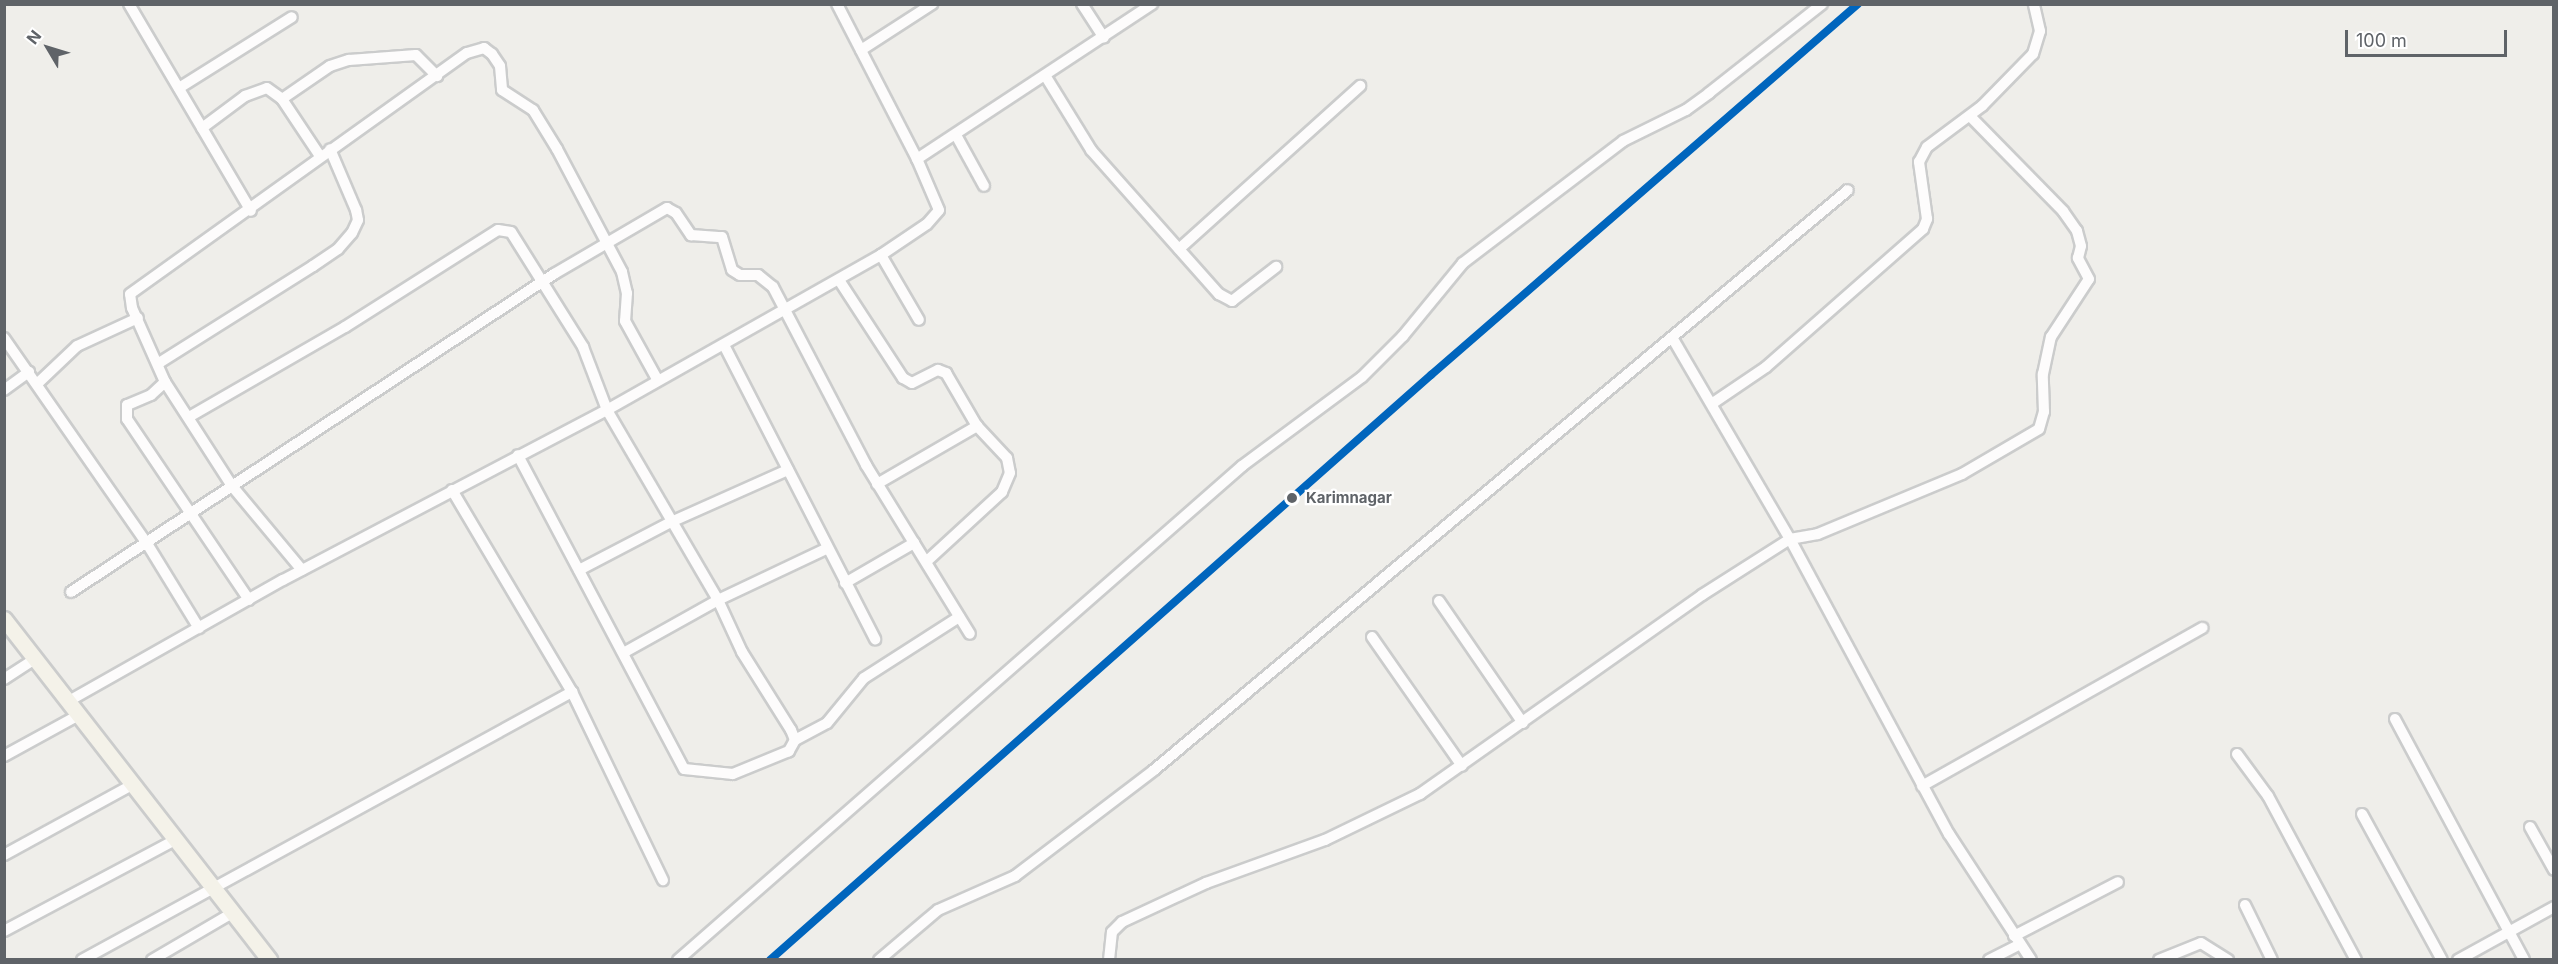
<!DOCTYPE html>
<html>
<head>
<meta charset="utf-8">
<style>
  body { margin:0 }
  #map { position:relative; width:2558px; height:964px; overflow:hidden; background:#efeeea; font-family:Inter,sans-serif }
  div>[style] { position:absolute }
  .roads { filter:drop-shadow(2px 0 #cbcccc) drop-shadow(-2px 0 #cbcccc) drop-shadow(0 2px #cbcccc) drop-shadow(0 -2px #cbcccc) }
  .street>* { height:10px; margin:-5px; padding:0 5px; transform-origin:5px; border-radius:5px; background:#fdfcfc }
  .primary>* { height:15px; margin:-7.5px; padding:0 7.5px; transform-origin:7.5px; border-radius:7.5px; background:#f4f2e9 }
  .rail-1>* { height:8px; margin:-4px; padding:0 4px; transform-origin:4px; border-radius:4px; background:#0065bd }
  .dots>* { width:16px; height:16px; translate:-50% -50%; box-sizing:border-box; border:3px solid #fff; border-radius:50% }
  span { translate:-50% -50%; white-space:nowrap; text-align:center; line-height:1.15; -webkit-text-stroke:4.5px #fff; paint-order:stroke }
  .stop-label { font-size:15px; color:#5f6368; font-weight:700 }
  .left { translate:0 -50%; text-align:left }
  .frame { position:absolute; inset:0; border:6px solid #5f6368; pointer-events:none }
  .north { position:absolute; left:18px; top:18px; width:60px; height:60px; -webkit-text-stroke:4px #fff; paint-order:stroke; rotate:308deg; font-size:16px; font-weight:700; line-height:24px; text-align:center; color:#5f6368 }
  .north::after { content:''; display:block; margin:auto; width:21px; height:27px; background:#5f6368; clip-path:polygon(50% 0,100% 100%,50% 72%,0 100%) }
  .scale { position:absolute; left:2345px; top:30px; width:162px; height:27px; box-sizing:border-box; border:3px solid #5f6368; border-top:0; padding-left:8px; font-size:18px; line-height:21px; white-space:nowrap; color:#5f6368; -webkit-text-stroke:4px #fff; paint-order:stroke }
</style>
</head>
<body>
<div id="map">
  <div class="roads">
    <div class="street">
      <i style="left:129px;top:4px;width:240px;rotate:59.5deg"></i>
      <i style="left:837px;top:4px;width:174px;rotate:62.7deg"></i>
      <i style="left:1082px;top:4px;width:40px;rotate:57.1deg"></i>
      <i style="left:861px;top:50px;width:85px;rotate:-32.9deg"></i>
      <i style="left:1046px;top:77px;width:86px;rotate:58.3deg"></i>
      <i style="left:1091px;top:150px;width:193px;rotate:48.4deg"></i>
      <i style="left:1219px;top:294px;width:15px;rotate:28deg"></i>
      <i style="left:1232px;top:301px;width:56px;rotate:-37.7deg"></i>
      <i style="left:179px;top:88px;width:133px;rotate:-32.1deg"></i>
      <i style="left:282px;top:99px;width:58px;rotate:-34.5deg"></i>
      <i style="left:330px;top:66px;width:20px;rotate:-18deg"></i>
      <i style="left:349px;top:60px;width:67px;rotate:-4.3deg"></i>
      <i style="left:416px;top:55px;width:30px;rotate:45deg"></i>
      <i style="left:202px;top:128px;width:54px;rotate:-36.7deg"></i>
      <i style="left:245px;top:96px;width:23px;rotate:-20deg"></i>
      <i style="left:267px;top:88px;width:19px;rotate:36deg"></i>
      <i style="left:282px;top:99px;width:69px;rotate:56.3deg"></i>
      <i style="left:956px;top:135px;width:58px;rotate:61.2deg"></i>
      <i style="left:1179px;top:249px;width:244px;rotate:-42deg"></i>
      <i style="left:881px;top:255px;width:75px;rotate:59.7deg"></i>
      <i style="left:839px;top:280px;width:117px;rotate:56.9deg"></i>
      <i style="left:903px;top:378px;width:10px;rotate:29deg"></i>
      <i style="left:912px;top:383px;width:29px;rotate:-27deg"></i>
      <i style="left:938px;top:370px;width:9px;rotate:21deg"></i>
      <i style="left:946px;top:373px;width:61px;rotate:59.7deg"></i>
      <i style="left:977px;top:426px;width:44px;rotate:46.8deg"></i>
      <i style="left:1007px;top:458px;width:15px;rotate:79deg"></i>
      <i style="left:1010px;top:473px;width:21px;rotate:113deg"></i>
      <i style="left:1002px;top:492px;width:103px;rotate:137.4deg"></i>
      <i style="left:4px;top:338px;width:249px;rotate:55.2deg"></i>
      <i style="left:146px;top:542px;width:101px;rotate:58.4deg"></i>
      <i style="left:1673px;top:339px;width:232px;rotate:59.7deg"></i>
      <i style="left:1790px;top:539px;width:335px;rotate:61.7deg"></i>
      <i style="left:1949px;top:834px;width:150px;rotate:56.9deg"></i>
      <i style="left:724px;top:345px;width:331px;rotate:62.8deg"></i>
      <i style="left:159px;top:363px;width:182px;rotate:-32.2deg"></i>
      <i style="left:313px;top:266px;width:30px;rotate:-34deg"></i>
      <i style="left:338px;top:249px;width:21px;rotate:-49deg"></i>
      <i style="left:352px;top:233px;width:14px;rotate:-65deg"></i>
      <i style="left:358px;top:220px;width:10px;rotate:-101deg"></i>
      <i style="left:356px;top:210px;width:66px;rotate:-113.1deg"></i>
      <i style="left:165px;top:382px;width:19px;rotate:137deg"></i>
      <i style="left:151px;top:395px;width:26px;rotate:157deg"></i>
      <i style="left:127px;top:405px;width:14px;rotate:90deg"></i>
      <i style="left:127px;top:419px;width:218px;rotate:56deg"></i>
      <i style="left:37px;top:384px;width:55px;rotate:-43.5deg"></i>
      <i style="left:77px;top:346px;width:67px;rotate:-24.7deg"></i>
      <i style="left:4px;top:390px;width:31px;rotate:-36deg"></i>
      <i style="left:1713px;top:403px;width:64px;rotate:-34.2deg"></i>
      <i style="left:1766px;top:367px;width:209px;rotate:-41.3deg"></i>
      <i style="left:1923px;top:229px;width:11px;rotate:-68deg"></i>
      <i style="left:1927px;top:219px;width:58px;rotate:-98deg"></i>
      <i style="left:1919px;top:162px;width:17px;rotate:-62deg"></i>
      <i style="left:1927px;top:147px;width:69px;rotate:-36.7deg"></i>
      <i style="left:1982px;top:106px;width:73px;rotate:-45.6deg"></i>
      <i style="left:2033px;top:54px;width:24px;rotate:-73deg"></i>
      <i style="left:2040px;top:31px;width:28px;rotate:-103deg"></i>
      <i style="left:189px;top:417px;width:180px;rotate:-30deg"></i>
      <i style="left:345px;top:327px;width:181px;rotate:-32.4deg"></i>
      <i style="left:498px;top:230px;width:13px;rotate:9deg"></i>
      <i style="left:511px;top:232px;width:136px;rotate:57.9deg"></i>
      <i style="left:583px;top:347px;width:67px;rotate:69.1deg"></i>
      <i style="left:607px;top:410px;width:220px;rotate:59.7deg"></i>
      <i style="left:718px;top:600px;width:57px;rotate:65.2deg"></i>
      <i style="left:742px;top:652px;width:92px;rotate:57.9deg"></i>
      <i style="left:791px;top:730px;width:11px;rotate:68deg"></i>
      <i style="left:795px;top:740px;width:13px;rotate:119deg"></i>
      <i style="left:789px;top:751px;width:61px;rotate:157.7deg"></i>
      <i style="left:733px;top:774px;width:49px;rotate:-174.2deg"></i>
      <i style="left:684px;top:769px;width:355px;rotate:-117.9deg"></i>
      <i style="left:877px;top:484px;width:116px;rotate:-30.1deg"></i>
      <i style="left:452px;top:490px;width:235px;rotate:59.3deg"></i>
      <i style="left:572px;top:692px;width:209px;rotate:64.2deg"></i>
      <i style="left:302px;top:570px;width:109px;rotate:-129.8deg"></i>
      <i style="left:232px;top:486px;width:124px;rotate:-122.8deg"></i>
      <i style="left:165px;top:382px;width:81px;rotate:-114deg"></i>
      <i style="left:132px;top:308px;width:14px;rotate:-98deg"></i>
      <i style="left:130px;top:294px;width:414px;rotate:-35.6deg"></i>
      <i style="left:467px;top:53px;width:18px;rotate:-16deg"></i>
      <i style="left:484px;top:48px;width:10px;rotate:37deg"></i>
      <i style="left:492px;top:54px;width:14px;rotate:56deg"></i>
      <i style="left:500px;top:66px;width:24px;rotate:85deg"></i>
      <i style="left:502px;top:90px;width:37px;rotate:33deg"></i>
      <i style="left:533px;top:110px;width:46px;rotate:58.4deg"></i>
      <i style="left:557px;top:149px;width:139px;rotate:62.1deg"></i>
      <i style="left:622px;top:272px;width:22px;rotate:77deg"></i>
      <i style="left:627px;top:293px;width:28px;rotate:94deg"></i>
      <i style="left:625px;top:321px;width:66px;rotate:61.1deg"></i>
      <i style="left:579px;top:570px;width:104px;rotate:-27.6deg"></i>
      <i style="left:671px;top:522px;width:128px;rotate:-24deg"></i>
      <i style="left:845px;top:583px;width:80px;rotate:-30.1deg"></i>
      <i style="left:71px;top:592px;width:578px;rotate:-33.36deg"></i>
      <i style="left:554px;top:274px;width:131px;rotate:-30.3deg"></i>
      <i style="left:667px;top:208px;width:10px;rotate:29deg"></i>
      <i style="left:676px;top:213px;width:27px;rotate:56deg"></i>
      <i style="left:691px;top:235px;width:31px;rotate:4deg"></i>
      <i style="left:722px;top:237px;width:34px;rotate:73deg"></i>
      <i style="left:732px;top:270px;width:9px;rotate:32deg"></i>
      <i style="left:740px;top:275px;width:18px"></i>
      <i style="left:758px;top:275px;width:19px;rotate:39deg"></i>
      <i style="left:773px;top:287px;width:201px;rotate:62.4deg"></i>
      <i style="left:866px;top:465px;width:198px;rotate:58.4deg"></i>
      <i style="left:1439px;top:601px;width:148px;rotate:55.5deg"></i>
      <i style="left:1372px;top:637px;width:157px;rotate:55.1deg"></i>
      <i style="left:625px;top:652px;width:107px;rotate:-29.2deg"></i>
      <i style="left:718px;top:600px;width:119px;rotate:-25.3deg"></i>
      <i style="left:4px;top:679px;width:37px;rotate:-33deg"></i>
      <i style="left:67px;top:702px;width:248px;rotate:-29.5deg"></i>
      <i style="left:283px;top:580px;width:366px;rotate:-27.7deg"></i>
      <i style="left:607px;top:410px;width:315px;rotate:-29.5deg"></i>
      <i style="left:881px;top:255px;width:55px;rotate:-34deg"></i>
      <i style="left:927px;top:224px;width:18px;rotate:-49deg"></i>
      <i style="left:939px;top:210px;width:56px;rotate:-113.3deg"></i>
      <i style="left:917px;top:159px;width:282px;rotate:-33.4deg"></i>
      <i style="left:2395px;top:719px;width:273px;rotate:61.8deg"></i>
      <i style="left:795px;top:740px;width:36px;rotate:-28deg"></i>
      <i style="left:827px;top:723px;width:58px;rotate:-50.6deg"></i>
      <i style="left:864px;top:678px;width:113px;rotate:-32.7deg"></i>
      <i style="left:2237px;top:754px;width:52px;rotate:53.6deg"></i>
      <i style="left:2268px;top:796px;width:186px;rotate:61.8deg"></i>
      <i style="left:4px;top:756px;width:83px;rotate:-28.7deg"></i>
      <i style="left:1922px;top:786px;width:322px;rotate:-29.4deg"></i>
      <i style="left:2362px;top:814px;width:166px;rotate:61.3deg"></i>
      <i style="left:2530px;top:827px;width:49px;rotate:60.8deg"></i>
      <i style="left:4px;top:855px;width:146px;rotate:-28.7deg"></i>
      <i style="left:2245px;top:905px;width:61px;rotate:63.9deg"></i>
      <i style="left:4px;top:931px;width:194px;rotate:-28deg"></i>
      <i style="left:2014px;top:936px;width:117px;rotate:-27.4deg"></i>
      <i style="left:82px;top:960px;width:559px;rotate:-28.68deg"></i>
      <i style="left:152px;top:960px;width:93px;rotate:-30.4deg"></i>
      <i style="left:678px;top:960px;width:750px;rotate:-41.21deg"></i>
      <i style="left:1242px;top:466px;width:149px;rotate:-36.6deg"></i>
      <i style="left:1362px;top:377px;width:58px;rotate:-45deg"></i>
      <i style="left:1403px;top:336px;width:94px;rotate:-50.6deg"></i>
      <i style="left:1463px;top:263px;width:201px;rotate:-37.3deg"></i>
      <i style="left:1623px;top:141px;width:70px;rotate:-26.2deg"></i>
      <i style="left:1686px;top:110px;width:29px;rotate:-36deg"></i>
      <i style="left:1709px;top:93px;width:144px;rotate:-38.2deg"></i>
      <i style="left:879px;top:960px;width:77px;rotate:-40.3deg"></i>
      <i style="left:938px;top:910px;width:84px;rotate:-23.8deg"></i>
      <i style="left:1015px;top:876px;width:175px;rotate:-37.3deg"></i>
      <i style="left:1154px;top:770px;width:904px;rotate:-39.89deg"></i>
      <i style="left:1109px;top:960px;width:28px;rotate:-84deg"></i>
      <i style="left:1112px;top:932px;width:14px;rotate:-45deg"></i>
      <i style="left:1122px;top:922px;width:93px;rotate:-24.9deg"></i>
      <i style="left:1206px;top:883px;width:127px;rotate:-19.9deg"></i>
      <i style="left:1325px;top:840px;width:106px;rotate:-25.8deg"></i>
      <i style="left:1420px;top:794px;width:345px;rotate:-35.2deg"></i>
      <i style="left:1702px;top:595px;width:104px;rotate:-32.5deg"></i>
      <i style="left:1790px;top:539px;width:28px;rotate:-10deg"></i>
      <i style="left:1818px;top:534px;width:156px;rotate:-22.6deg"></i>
      <i style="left:1962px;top:474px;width:89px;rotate:-30.3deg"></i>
      <i style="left:2039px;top:429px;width:18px;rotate:-74deg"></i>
      <i style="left:2044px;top:412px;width:38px;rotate:-92deg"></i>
      <i style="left:2043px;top:374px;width:38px;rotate:-78deg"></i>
      <i style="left:2051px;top:337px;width:69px;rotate:-56.8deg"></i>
      <i style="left:2089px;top:279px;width:24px;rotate:-118deg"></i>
      <i style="left:2078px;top:258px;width:12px;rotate:-76deg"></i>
      <i style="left:2081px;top:246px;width:16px;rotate:-105deg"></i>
      <i style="left:2077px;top:231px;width:24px;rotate:-125deg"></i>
      <i style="left:2063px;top:211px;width:133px;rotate:-134.4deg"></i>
      <i style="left:1989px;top:960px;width:35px;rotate:-27deg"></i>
      <i style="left:2159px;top:960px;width:45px;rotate:-22deg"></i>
      <i style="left:2201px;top:943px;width:32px;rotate:32deg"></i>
      <i style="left:2458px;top:960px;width:110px;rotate:-28.9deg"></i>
    </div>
    <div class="primary">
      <i style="left:4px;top:619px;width:432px;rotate:52.1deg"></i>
    </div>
  </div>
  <div class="rail-1">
    <i style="left:770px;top:960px;width:883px;rotate:-41.51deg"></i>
    <i style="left:1431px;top:375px;width:566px;rotate:-40.99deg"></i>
  </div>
  <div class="dots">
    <i style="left:1292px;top:498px;background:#5f6368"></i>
  </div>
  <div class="stop-label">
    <span class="left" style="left:1306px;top:498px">Karimnagar</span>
  </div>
  <div class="frame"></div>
  <div class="north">N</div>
  <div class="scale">100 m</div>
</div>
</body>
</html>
